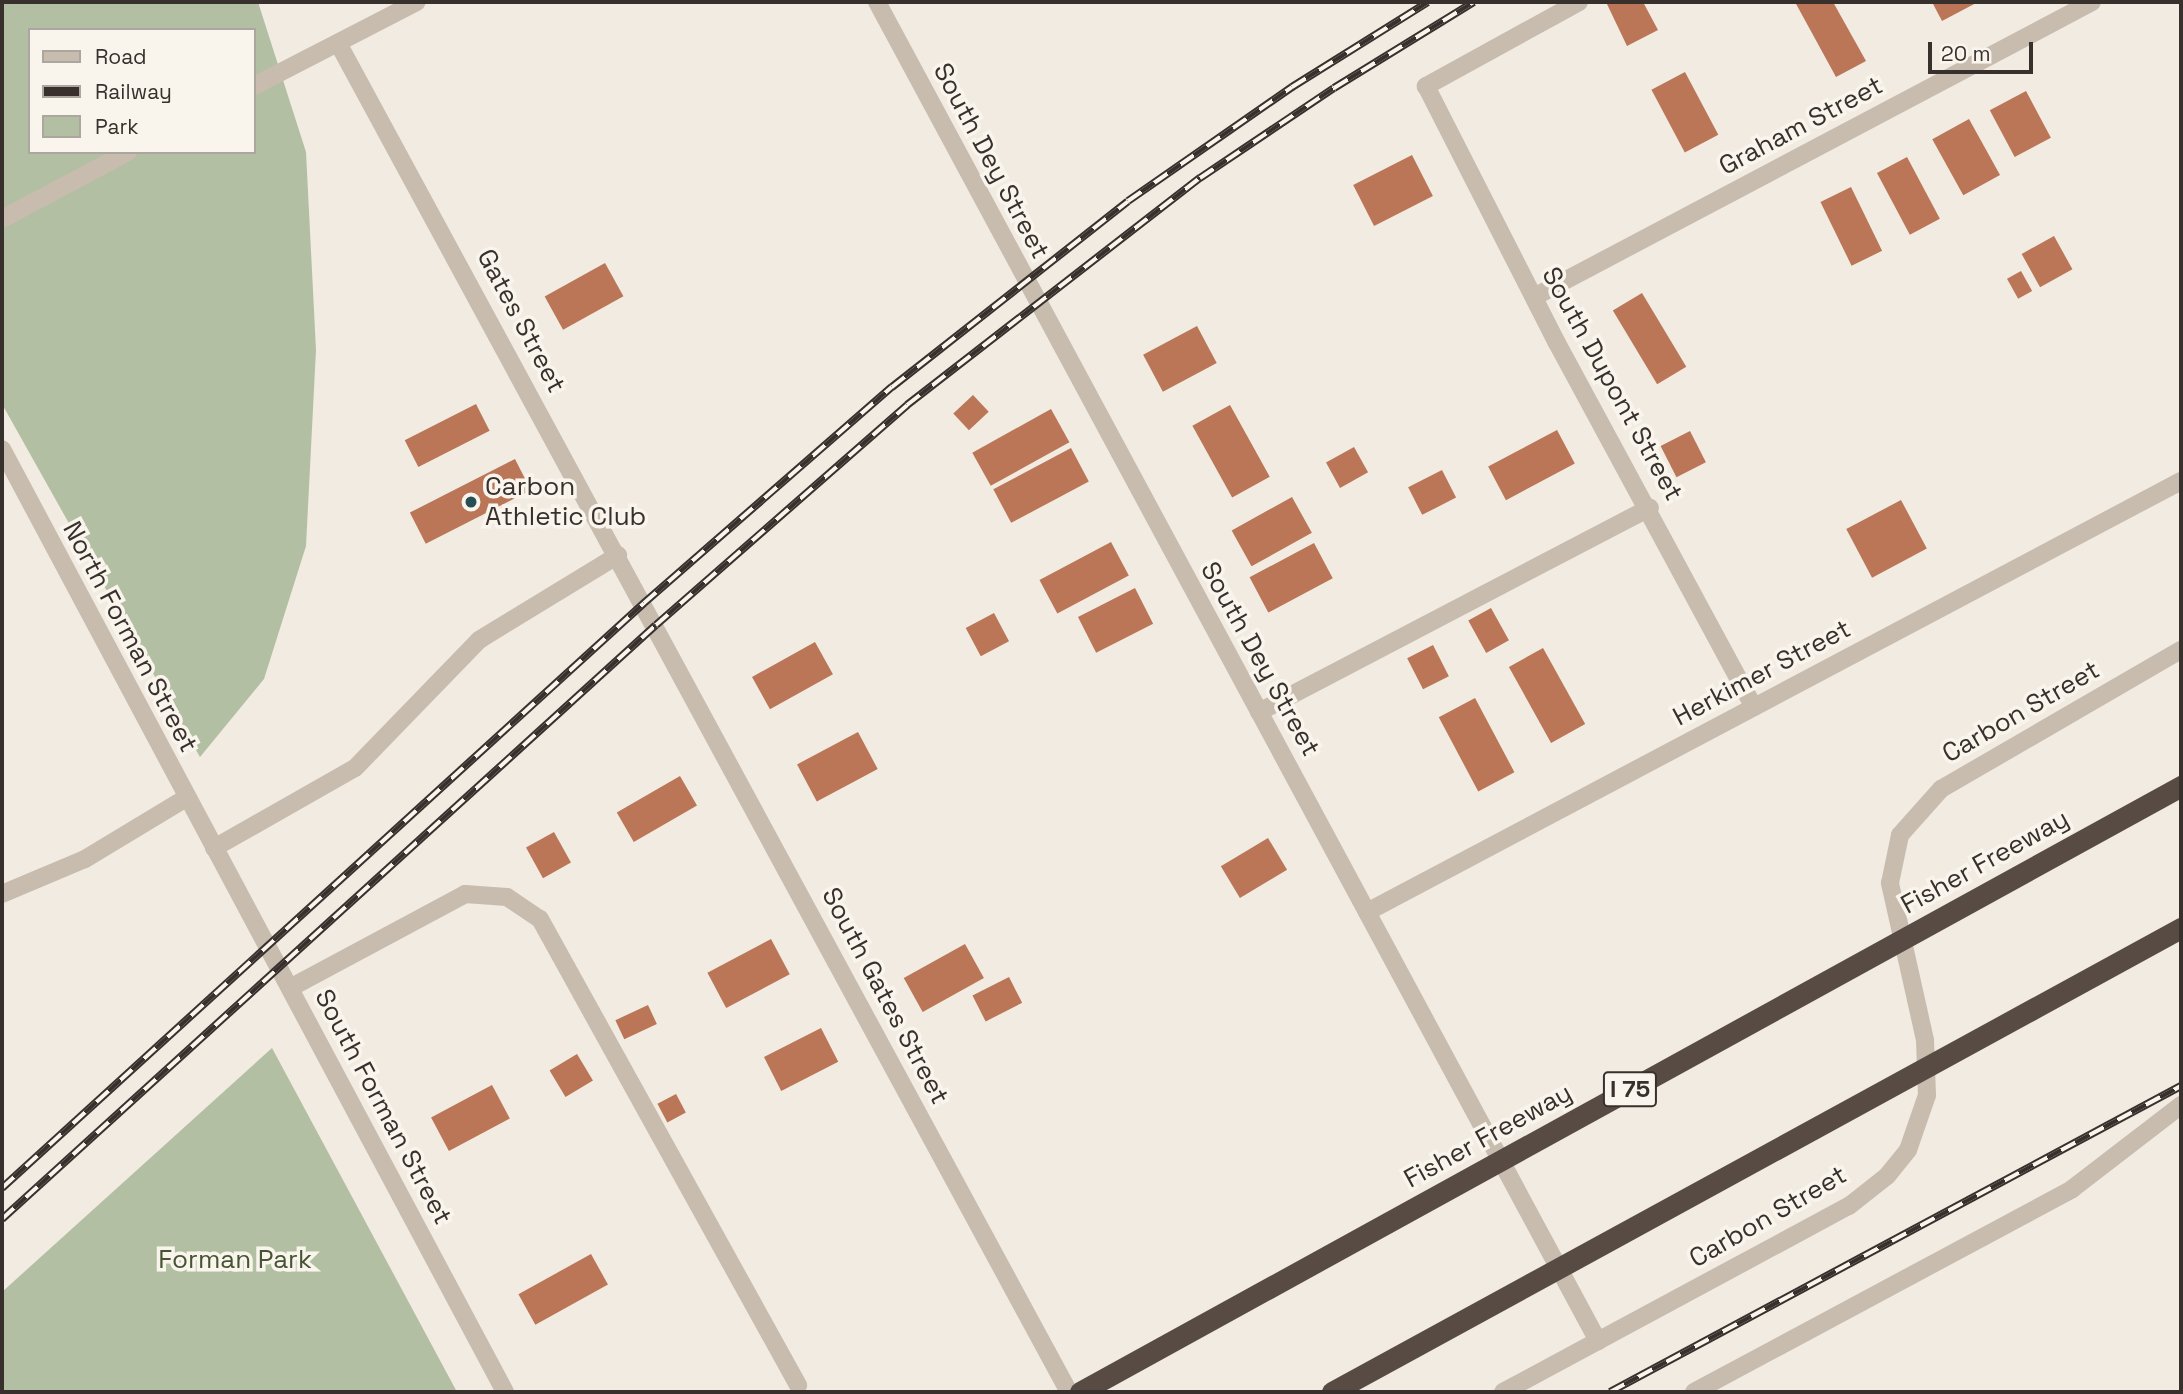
<!DOCTYPE html>
<html>
<head>
<meta charset="utf-8">
<style>
  body { margin:0 }
  #map { position:relative; width:2183px; height:1394px; overflow:hidden; background:#f1ebe1; font-family:"Space Grotesk",sans-serif }
  div>[style] { position:absolute }
  .green>* { inset:0; background:#b3bfa2 }
  .building>* { inset:0; background:#ba7657; transform-origin:0 0 }
  .minor>* { height:18px; margin:-9px; padding:0 9px; transform-origin:9px; border-radius:9px; background:#c8bcae }
  .rail>* { height:8px; margin-top:-4px; transform-origin:0; background:repeating-linear-gradient(90deg,#f9f5ed 0 16px,#38302c 0 32px); box-sizing:border-box; border-block:2px solid #38302c }
  .highway-bridge>* { height:21px; margin:-10.5px; padding:0 10.5px; transform-origin:10.5px; border-radius:10.5px; background:#584b44 }
  .dots>* { width:19px; height:19px; translate:-50% -50%; box-sizing:border-box; border:4px solid #f9f5ed; border-radius:50% }
  span { translate:-50% -50%; white-space:nowrap; text-align:center; line-height:1.15; -webkit-text-stroke:7px #f9f5ed; paint-order:stroke }
  .shield-label span { padding:2px 5px; background:#f9f5ed; border:2px solid; border-radius:5px; -webkit-text-stroke-width:0 }
  .shield-label { font-size:24px; color:#38302c; font-weight:700 }
  .street-label { font-size:26px; color:#38302c }
  .poi-label { font-size:26px; color:#38302c }
  .left { translate:0 -50%; text-align:left }
  .park-label { font-size:26px; color:#455432 }
  .frame { position:absolute; inset:0; border:4px solid #38302c; pointer-events:none }
  .legend { position:absolute; left:28px; top:28px; width:228px; height:126px; box-sizing:border-box; background:#f9f5ed; border:2px solid #aca6a0; margin:0; padding:9px 12px; list-style:none; font-size:21px; color:#38302c }
  .legend li { display:flex; align-items:center; gap:14px; height:35px }
  .legend b { width:35px; border:2px solid #aca6a0 }
  .scale { position:absolute; left:1928px; top:42px; width:105px; height:32px; box-sizing:border-box; border:4px solid #38302c; border-top:0; padding-left:9px; font-size:21px; line-height:24px; white-space:nowrap; color:#38302c; -webkit-text-stroke:5px #f9f5ed; paint-order:stroke }
</style>
</head>
<body>
<div id="map">
  <div class="green">
    <i style="clip-path:polygon(evenodd,2px 2px,258px 2px,306px 152px,316px 350px,306px 546px,264px 679px,200px 757px,2px 404px,2px 2px,30px 30px,254px 30px,254px 152px,30px 152px,30px 30px)"></i>
    <i style="clip-path:polygon(272px 1048px,457px 1392px,2px 1392px,2px 1292px)"></i>
  </div>
  <div class="building">
    <i style="clip-path:polygon(1606px 2px,1643px 2px,1658px 30px,1627px 46px)"></i>
    <i style="clip-path:polygon(1795px 2px,1833px 2px,1866px 61px,1836px 77px)"></i>
    <i style="clip-path:polygon(1932px 2px,1978px 2px,1942px 21px)"></i>
    <i style="left:1685px;top:72px;width:71px;height:38px;rotate:62deg"></i>
    <i style="left:2026px;top:91px;width:53px;height:41px;rotate:62deg"></i>
    <i style="left:1969px;top:119px;width:64px;height:42px;rotate:61deg"></i>
    <i style="left:1412px;top:155px;width:46px;height:66px;rotate:63deg"></i>
    <i style="left:1907px;top:157px;width:70px;height:34px;rotate:62deg"></i>
    <i style="left:1851px;top:187px;width:71px;height:34px;rotate:64deg"></i>
    <i style="left:2054px;top:236px;width:38px;height:37px;rotate:61deg"></i>
    <i style="left:605px;top:263px;width:38px;height:69px;rotate:61deg"></i>
    <i style="left:2021px;top:271px;width:23px;height:16px;rotate:61deg"></i>
    <i style="left:1642px;top:293px;width:86px;height:34px;rotate:59deg"></i>
    <i style="left:1197px;top:326px;width:42px;height:61px;rotate:62deg"></i>
    <i style="left:973px;top:395px;width:23px;height:27px;rotate:47deg"></i>
    <i style="left:476px;top:404px;width:30px;height:80px;rotate:63deg"></i>
    <i style="left:1230px;top:405px;width:82px;height:43px;rotate:61deg"></i>
    <i style="left:1051px;top:409px;width:38px;height:90px;rotate:61deg"></i>
    <i style="left:1557px;top:430px;width:38px;height:78px;rotate:62deg"></i>
    <i style="left:1690px;top:431px;width:35px;height:33px;rotate:63deg"></i>
    <i style="left:1354px;top:447px;width:29px;height:32px;rotate:61deg"></i>
    <i style="left:1071px;top:448px;width:38px;height:88px;rotate:62deg"></i>
    <i style="left:515px;top:459px;width:35px;height:118px;rotate:63deg"></i>
    <i style="left:1442px;top:470px;width:31px;height:38px;rotate:63deg"></i>
    <i style="left:1292px;top:497px;width:41px;height:69px;rotate:61deg"></i>
    <i style="left:1901px;top:500px;width:55px;height:62px;rotate:62deg"></i>
    <i style="left:1111px;top:542px;width:38px;height:81px;rotate:62deg"></i>
    <i style="left:1314px;top:543px;width:40px;height:73px;rotate:62deg"></i>
    <i style="left:1135px;top:588px;width:40px;height:64px;rotate:63deg"></i>
    <i style="left:1491px;top:608px;width:37px;height:26px;rotate:61deg"></i>
    <i style="left:994px;top:613px;width:32px;height:32px;rotate:62deg"></i>
    <i style="left:815px;top:642px;width:37px;height:72px;rotate:61deg"></i>
    <i style="left:1433px;top:645px;width:35px;height:29px;rotate:63deg"></i>
    <i style="left:1543px;top:648px;width:87px;height:39px;rotate:61deg"></i>
    <i style="left:1475px;top:698px;width:84px;height:41px;rotate:62deg"></i>
    <i style="left:858px;top:732px;width:42px;height:69px;rotate:62deg"></i>
    <i style="left:680px;top:776px;width:34px;height:73px;rotate:60deg"></i>
    <i style="left:554px;top:832px;width:35px;height:32px;rotate:61deg"></i>
    <i style="left:1268px;top:838px;width:37px;height:55px;rotate:59deg"></i>
    <i style="left:771px;top:939px;width:40px;height:72px;rotate:62deg"></i>
    <i style="left:965px;top:944px;width:39px;height:70px;rotate:61deg"></i>
    <i style="left:1009px;top:977px;width:29px;height:41px;rotate:63deg"></i>
    <i style="left:648px;top:1005px;width:21px;height:36px;rotate:65deg"></i>
    <i style="left:821px;top:1028px;width:38px;height:64px;rotate:63deg"></i>
    <i style="left:577px;top:1054px;width:31px;height:32px;rotate:59deg"></i>
    <i style="left:492px;top:1085px;width:38px;height:69px;rotate:62deg"></i>
    <i style="left:676px;top:1094px;width:21px;height:21px;rotate:62deg"></i>
    <i style="left:591px;top:1254px;width:35px;height:83px;rotate:61deg"></i>
  </div>
  <div class="minor">
    <i style="left:877px;top:2px;width:1521px;rotate:61.7deg"></i>
    <i style="left:1579px;top:2px;width:175px;rotate:151.2deg"></i>
    <i style="left:1426px;top:86px;width:288px;rotate:63deg"></i>
    <i style="left:1557px;top:343px;width:414px;rotate:61.6deg"></i>
    <i style="left:338px;top:43px;width:1534px;rotate:61.55deg"></i>
    <i style="left:254px;top:86px;width:183px;rotate:-27.3deg"></i>
    <i style="left:2px;top:219px;width:143px;rotate:-28deg"></i>
    <i style="left:1534px;top:297px;width:631px;rotate:-27.86deg"></i>
    <i style="left:2px;top:449px;width:1069px;rotate:61.92deg"></i>
    <i style="left:1259px;top:712px;width:441px;rotate:-27.6deg"></i>
    <i style="left:214px;top:848px;width:162px;rotate:-29.6deg"></i>
    <i style="left:355px;top:768px;width:178px;rotate:-45.9deg"></i>
    <i style="left:479px;top:640px;width:163px;rotate:-31.4deg"></i>
    <i style="left:2px;top:894px;width:90px;rotate:-22.9deg"></i>
    <i style="left:85px;top:859px;width:118px;rotate:-31.1deg"></i>
    <i style="left:1367px;top:912px;width:921px;rotate:-27.9deg"></i>
    <i style="left:290px;top:988px;width:199px;rotate:-28.2deg"></i>
    <i style="left:465px;top:894px;width:42px;rotate:4.1deg"></i>
    <i style="left:507px;top:897px;width:40px;rotate:34deg"></i>
    <i style="left:540px;top:919px;width:533px;rotate:61.03deg"></i>
    <i style="left:1503px;top:1392px;width:393px;rotate:-28.3deg"></i>
    <i style="left:1849px;top:1206px;width:48px;rotate:-38.3deg"></i>
    <i style="left:1887px;top:1176px;width:33px;rotate:-51deg"></i>
    <i style="left:1908px;top:1150px;width:58px;rotate:-70.9deg"></i>
    <i style="left:1927px;top:1095px;width:55px;rotate:-92.1deg"></i>
    <i style="left:1925px;top:1040px;width:161px;rotate:-102.6deg"></i>
    <i style="left:1890px;top:883px;width:49px;rotate:-78.2deg"></i>
    <i style="left:1900px;top:835px;width:62px;rotate:-48.3deg"></i>
    <i style="left:1941px;top:789px;width:277px;rotate:-30.1deg"></i>
    <i style="left:1694px;top:1392px;width:429px;rotate:-28.2deg"></i>
    <i style="left:2072px;top:1189px;width:138px;rotate:-37.6deg"></i>
  </div>
  <div class="rail">
    <i style="left:2px;top:1188px;width:869px;rotate:-42.34deg"></i>
    <i style="left:644px;top:603px;width:329px;rotate:-41.1deg"></i>
    <i style="left:892px;top:387px;width:300px;rotate:-38.2deg"></i>
    <i style="left:1128px;top:201px;width:200px;rotate:-34.8deg"></i>
    <i style="left:1292px;top:87px;width:160px;rotate:-32deg"></i>
    <i style="left:2px;top:1219px;width:883px;rotate:-42.25deg"></i>
    <i style="left:656px;top:625px;width:334px;rotate:-41.2deg"></i>
    <i style="left:907px;top:405px;width:371px;rotate:-37.8deg"></i>
    <i style="left:1200px;top:178px;width:161px;rotate:-33.9deg"></i>
    <i style="left:1334px;top:88px;width:164px;rotate:-31.6deg"></i>
    <i style="left:1610px;top:1392px;width:648px;rotate:-28.19deg"></i>
  </div>
  <div class="highway-bridge">
    <i style="left:1080px;top:1392px;width:1257px;rotate:-28.83deg"></i>
    <i style="left:1332px;top:1392px;width:968px;rotate:-28.66deg"></i>
  </div>
  <div class="dots">
    <i style="left:471px;top:502px;background:#254f55"></i>
  </div>
  <div class="shield-label">
    <span style="left:1630px;top:1089px">I 75</span>
  </div>
  <div class="street-label">
    <span style="left:1801px;top:126px;rotate:-28deg">Graham Street</span>
    <span style="left:991px;top:161px;rotate:62deg">South Dey Street</span>
    <span style="left:521px;top:321px;rotate:62deg">Gates Street</span>
    <span style="left:1612px;top:384px;rotate:61deg">South Dupont Street</span>
    <span style="left:130px;top:637px;rotate:62deg">North Forman Street</span>
    <span style="left:1260px;top:659px;rotate:61deg">South Dey Street</span>
    <span style="left:1762px;top:673px;rotate:-28deg">Herkimer Street</span>
    <span style="left:2021px;top:712px;rotate:-30deg">Carbon Street</span>
    <span style="left:1985px;top:862px;rotate:-29deg">Fisher Freeway</span>
    <span style="left:885px;top:996px;rotate:62deg">South Gates Street</span>
    <span style="left:383px;top:1107px;rotate:62deg">South Forman Street</span>
    <span style="left:1488px;top:1136px;rotate:-29deg">Fisher Freeway</span>
    <span style="left:1768px;top:1217px;rotate:-30deg">Carbon Street</span>
  </div>
  <div class="poi-label">
    <span class="left" style="left:485px;top:502px">Carbon<br>Athletic Club</span>
  </div>
  <div class="park-label">
    <span style="left:235px;top:1260px">Forman Park</span>
  </div>
  <div class="frame"></div>
  <ul class="legend">
  <li><b style="height:9px;background:#c8bcae"></b>Road</li>
  <li><b style="height:9px;background:#38302c"></b>Railway</li>
  <li><b style="height:19px;background:#b3bfa2"></b>Park</li>
  </ul>
  <div class="scale">20 m</div>
</div>
</body>
</html>
